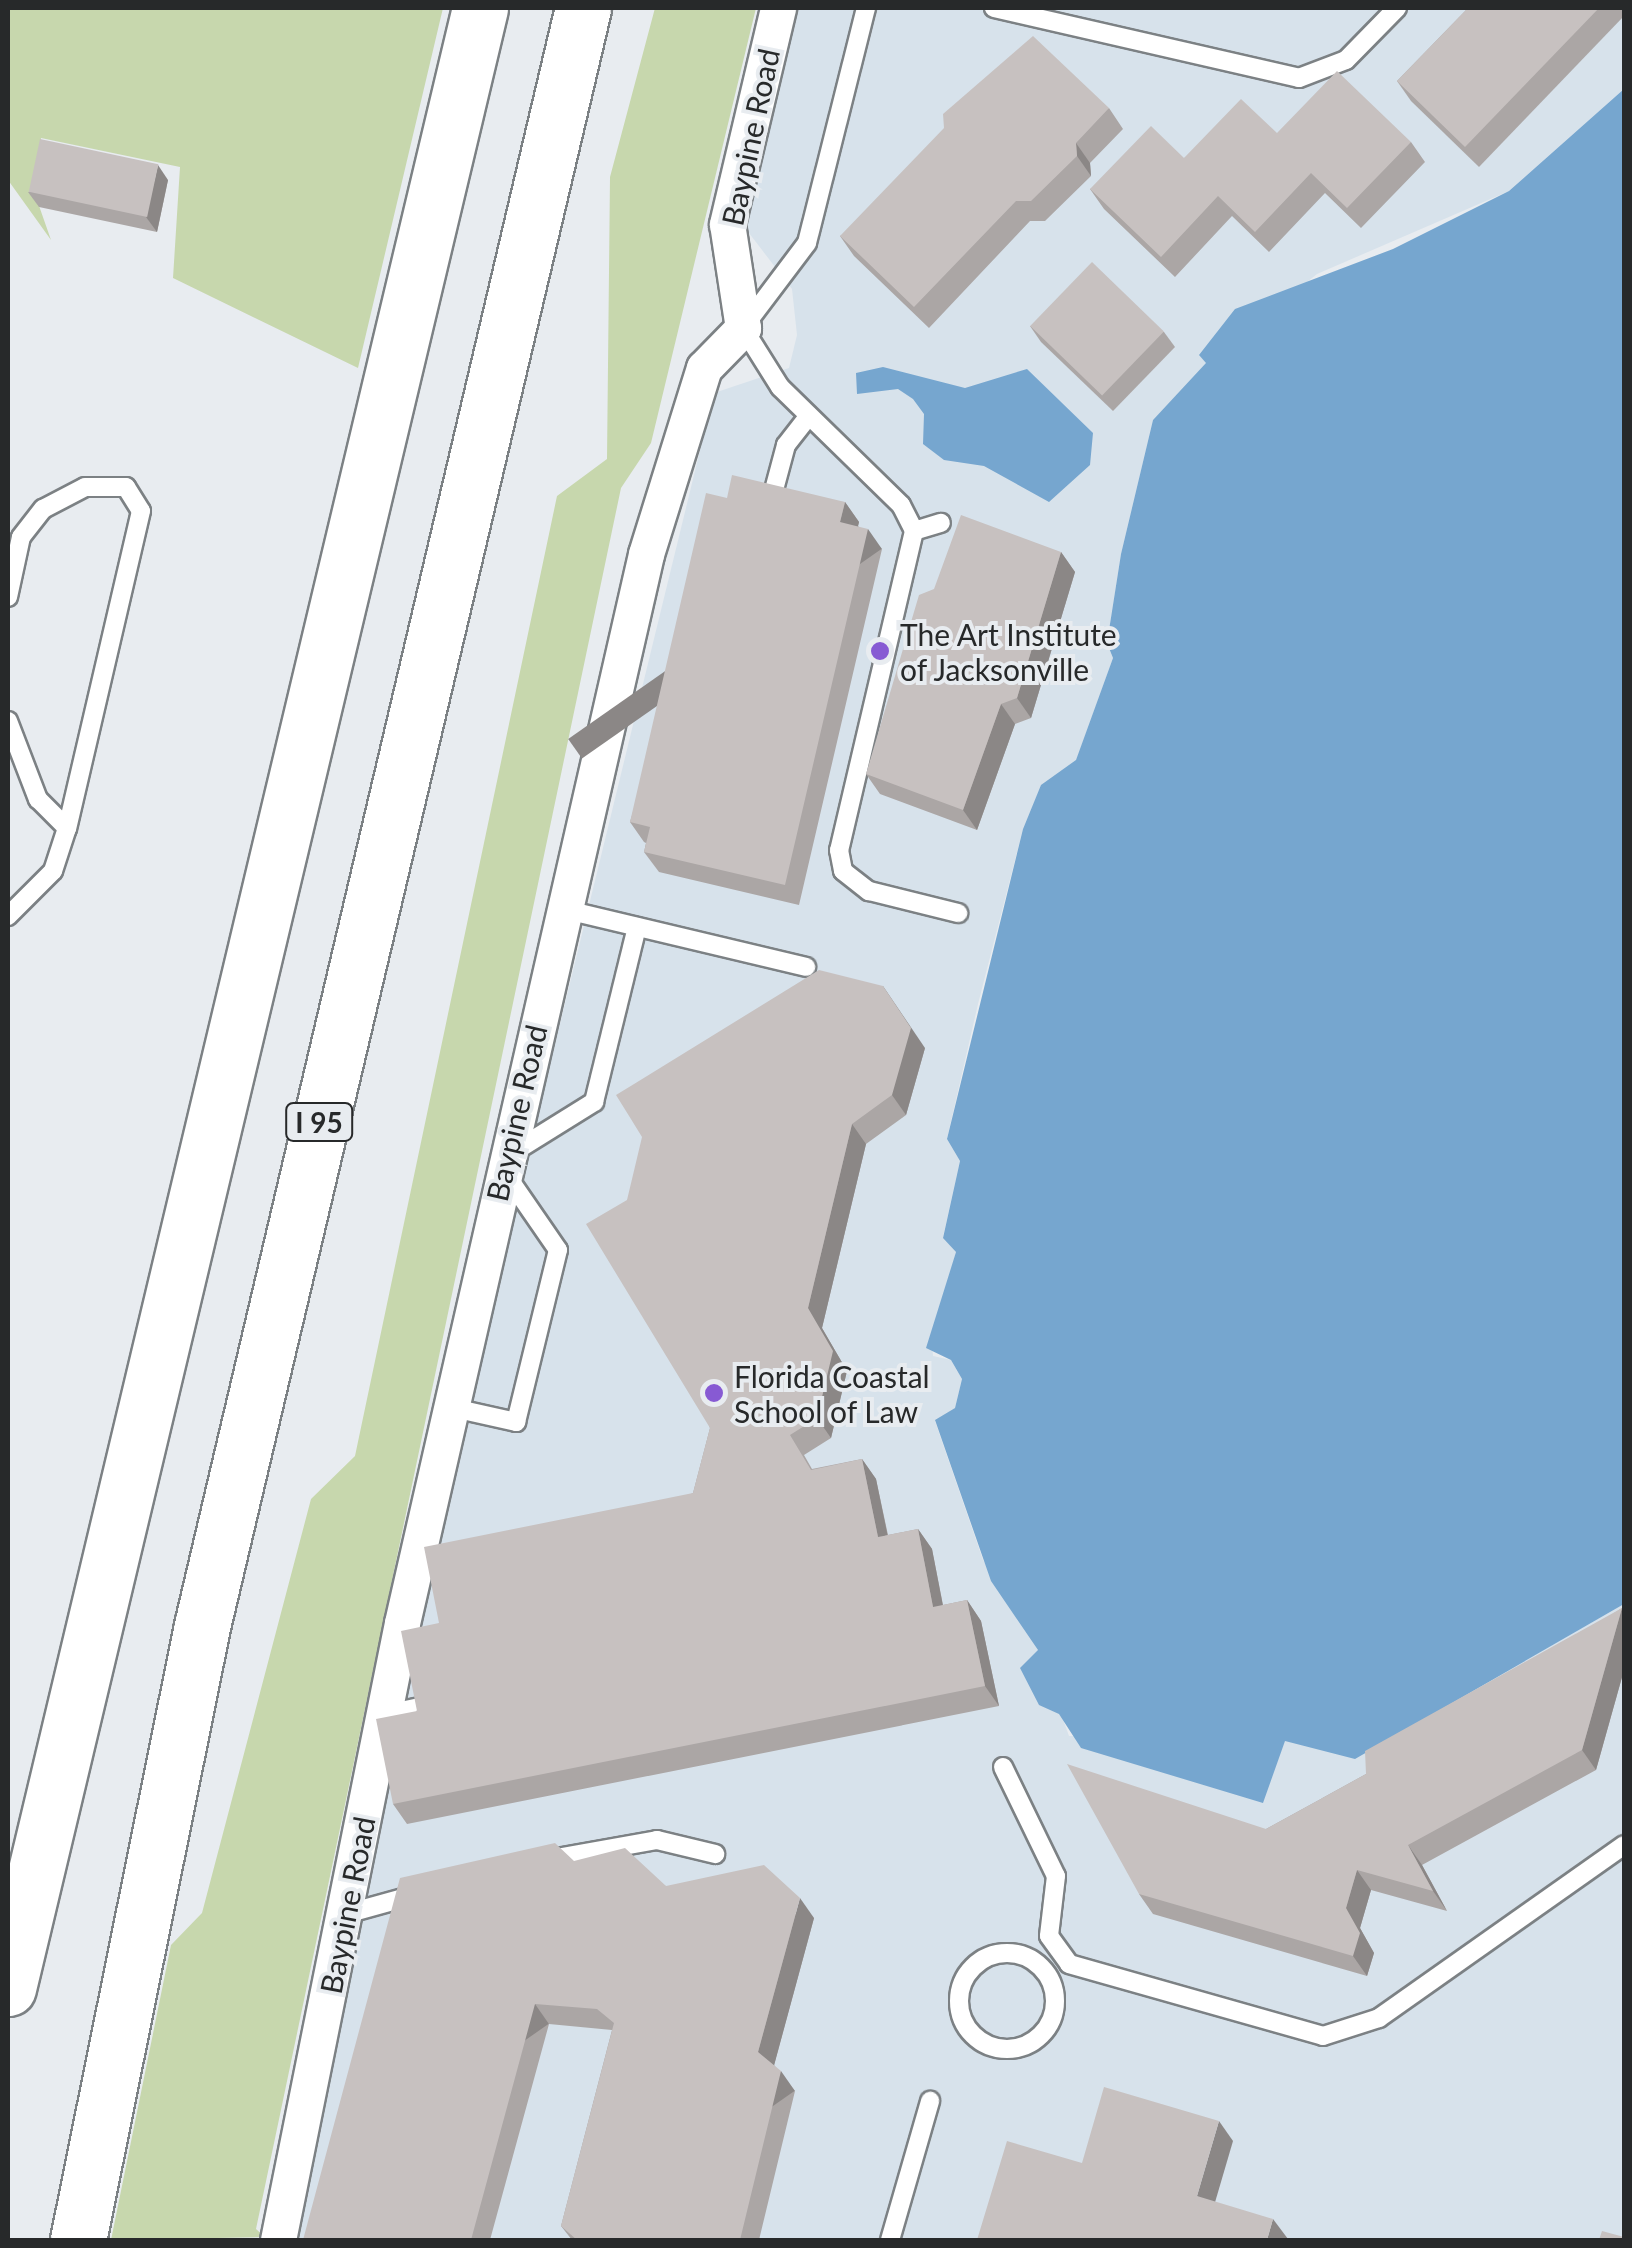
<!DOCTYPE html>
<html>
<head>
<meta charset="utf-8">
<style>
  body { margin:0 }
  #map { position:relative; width:1632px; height:2248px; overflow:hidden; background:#e8ecf0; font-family:Lato,sans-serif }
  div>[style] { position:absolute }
  .built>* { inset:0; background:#d7e2eb }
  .green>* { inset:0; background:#c7d7ad }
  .water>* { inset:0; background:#76a6cf }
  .roads { filter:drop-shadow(2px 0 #7c8184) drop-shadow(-2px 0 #7c8184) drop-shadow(0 2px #7c8184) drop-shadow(0 -2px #7c8184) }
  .service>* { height:18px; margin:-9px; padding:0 9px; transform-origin:9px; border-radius:9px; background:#fff }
  .service>.ring { margin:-9px; padding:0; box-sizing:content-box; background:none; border:18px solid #fff; border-radius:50% }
  .minor>* { height:35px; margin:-17.5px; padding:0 17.5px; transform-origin:17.5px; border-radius:17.5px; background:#fff }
  .motorway>* { height:55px; margin:-27.5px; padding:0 27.5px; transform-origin:27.5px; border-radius:27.5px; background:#fff }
  .wall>* { inset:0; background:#aba6a5 }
  .shaded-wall>* { inset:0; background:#8b8786; transform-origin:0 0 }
  .building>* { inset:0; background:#c7c1c0; transform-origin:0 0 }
  .dots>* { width:28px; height:28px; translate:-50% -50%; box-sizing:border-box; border:5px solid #e8ecf0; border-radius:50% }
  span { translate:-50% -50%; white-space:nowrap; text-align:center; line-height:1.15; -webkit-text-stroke:8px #e8ecf0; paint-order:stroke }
  .shield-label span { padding:2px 8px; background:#e8ecf0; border:2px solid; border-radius:8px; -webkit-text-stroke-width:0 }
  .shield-label { font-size:28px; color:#27292a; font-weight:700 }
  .street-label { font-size:30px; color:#27292a }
  .poi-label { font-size:30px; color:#27292a }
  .left { translate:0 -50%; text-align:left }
  .frame { position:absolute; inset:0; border:10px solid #27292a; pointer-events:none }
</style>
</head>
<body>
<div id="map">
  <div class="built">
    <i style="clip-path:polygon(794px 8px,1624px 8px,1624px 89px,1509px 191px,1317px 274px,1207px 363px,1153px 420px,1121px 554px,1107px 643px,1113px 658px,1076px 761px,1041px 786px,1023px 829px,978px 1004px,947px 1139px,960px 1161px,943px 1237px,956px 1252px,932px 1344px,933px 1356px,951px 1360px,962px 1379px,955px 1408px,935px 1421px,983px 1560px,1038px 1650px,1069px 1736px,1285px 1741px,1426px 1717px,1624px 1604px,1624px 2240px,290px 2240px,370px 1882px,386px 1737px,714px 393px,789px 368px,797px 335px,792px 289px,742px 224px)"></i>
  </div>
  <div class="green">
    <i style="clip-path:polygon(8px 8px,443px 8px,358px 368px,173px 278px,180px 167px,41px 138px,37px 200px,51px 240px,8px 180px)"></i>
    <i style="clip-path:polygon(655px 8px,756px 8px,651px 443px,621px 488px,256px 2229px,265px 2237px,111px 2240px,171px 1945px,202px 1913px,311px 1499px,355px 1456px,557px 496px,607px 459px,610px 177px)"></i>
  </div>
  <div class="water">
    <i style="clip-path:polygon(1624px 89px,1624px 1604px,1355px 1759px,1285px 1741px,1263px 1803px,1081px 1748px,1059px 1714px,1039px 1705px,1020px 1668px,1038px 1650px,991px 1581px,935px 1420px,955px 1408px,962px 1379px,951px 1360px,926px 1348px,956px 1252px,943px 1238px,960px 1161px,947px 1139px,1023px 829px,1041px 785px,1076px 760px,1113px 658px,1107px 643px,1121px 554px,1153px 420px,1206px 363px,1199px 355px,1235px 309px,1393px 249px,1509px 191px)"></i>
    <i style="clip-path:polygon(883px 367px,965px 388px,1027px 369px,1093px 433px,1090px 465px,1049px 502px,984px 466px,944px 460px,923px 444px,924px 414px,913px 399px,898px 389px,857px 394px,856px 373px)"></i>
  </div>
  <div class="roads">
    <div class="service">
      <i style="left:866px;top:8px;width:242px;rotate:104.1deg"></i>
      <i style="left:807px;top:243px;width:106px;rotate:127deg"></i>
      <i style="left:743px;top:328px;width:70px;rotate:57.9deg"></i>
      <i style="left:780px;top:387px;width:169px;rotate:44.3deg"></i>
      <i style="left:901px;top:505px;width:29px;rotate:63deg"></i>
      <i style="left:914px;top:531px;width:328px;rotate:103.2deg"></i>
      <i style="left:839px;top:850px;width:21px;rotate:79deg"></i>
      <i style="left:843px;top:871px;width:33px;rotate:38deg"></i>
      <i style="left:869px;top:891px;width:92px;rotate:13.9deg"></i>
      <i style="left:994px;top:8px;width:313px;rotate:12.9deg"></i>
      <i style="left:1299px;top:78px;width:50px;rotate:-21deg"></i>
      <i style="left:1346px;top:60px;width:73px;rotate:-45.6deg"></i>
      <i style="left:771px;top:501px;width:58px;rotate:-75deg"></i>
      <i style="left:786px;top:445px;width:37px;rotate:-52deg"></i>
      <i style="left:914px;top:531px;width:28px;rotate:-17deg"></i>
      <i style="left:8px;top:597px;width:61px;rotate:-77.8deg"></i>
      <i style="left:21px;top:537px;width:36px;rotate:-52deg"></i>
      <i style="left:43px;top:509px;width:47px;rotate:-27.6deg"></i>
      <i style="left:85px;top:487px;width:41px"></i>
      <i style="left:126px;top:487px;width:28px;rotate:58deg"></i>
      <i style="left:141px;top:511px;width:326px;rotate:103.1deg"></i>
      <i style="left:67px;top:828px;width:45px;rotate:108deg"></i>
      <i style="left:53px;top:871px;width:64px;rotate:135deg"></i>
      <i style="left:8px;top:721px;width:84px;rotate:69deg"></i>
      <i style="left:38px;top:799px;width:41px;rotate:45deg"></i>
      <i style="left:563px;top:909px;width:250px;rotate:13.4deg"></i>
      <i style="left:512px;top:1153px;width:97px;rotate:-31.9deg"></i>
      <i style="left:594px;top:1102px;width:180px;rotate:-76.2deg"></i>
      <i style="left:449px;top:1407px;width:69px;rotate:12.6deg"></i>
      <i style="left:516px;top:1422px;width:177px;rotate:-76.3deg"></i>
      <i style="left:558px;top:1250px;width:90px;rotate:-124.6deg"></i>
      <i style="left:387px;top:1714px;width:40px;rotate:-12deg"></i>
      <i style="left:1003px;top:1767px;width:121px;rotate:64.1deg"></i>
      <i style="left:1056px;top:1876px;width:60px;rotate:96.7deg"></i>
      <i style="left:1049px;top:1936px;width:34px;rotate:54deg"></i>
      <i style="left:1069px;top:1964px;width:264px;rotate:15.8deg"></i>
      <i style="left:1323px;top:2036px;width:59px;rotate:-17.8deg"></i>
      <i style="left:1379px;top:2018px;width:300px;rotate:-35.2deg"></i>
      <i style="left:545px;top:1860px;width:114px;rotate:-10.1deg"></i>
      <i style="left:657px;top:1840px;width:60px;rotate:13.6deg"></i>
      <i style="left:342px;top:1915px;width:75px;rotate:-15.5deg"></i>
      <i class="ring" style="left:959px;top:1953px;width:78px;height:78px"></i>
      <i style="left:890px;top:2240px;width:145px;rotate:-73.9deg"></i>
    </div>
    <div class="minor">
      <i style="left:278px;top:2240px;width:629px;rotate:-78.64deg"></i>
      <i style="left:402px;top:1623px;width:1096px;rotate:-77.14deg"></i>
      <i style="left:646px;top:554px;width:195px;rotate:-72.7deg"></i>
      <i style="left:704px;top:368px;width:56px;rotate:-45.7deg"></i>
      <i style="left:743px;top:328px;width:105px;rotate:-98.7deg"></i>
      <i style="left:727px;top:224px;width:222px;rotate:-76.7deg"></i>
    </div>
    <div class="motorway">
      <i style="left:8px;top:1988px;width:2035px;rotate:-76.59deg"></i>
      <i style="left:78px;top:2240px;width:626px;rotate:-78.58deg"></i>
      <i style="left:202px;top:1626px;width:1662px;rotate:-76.75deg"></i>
    </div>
  </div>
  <div class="wall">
    <i style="clip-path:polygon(1468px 8px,1624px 8px,1624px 16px,1479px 167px,1411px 101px,1397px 81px)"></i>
    <i style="clip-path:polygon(1109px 108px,1123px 129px,1090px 163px,1091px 176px,1045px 221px,1030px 221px,929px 328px,854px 256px,840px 236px)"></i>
    <i style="clip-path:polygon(1277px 133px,1411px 142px,1425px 162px,1361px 228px,1325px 193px,1269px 252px,1232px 216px,1175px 277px,1104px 209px,1090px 189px,1184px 158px)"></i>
    <i style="clip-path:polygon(168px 180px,157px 232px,39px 207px,28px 192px)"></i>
    <i style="clip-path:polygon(1030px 326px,1164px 332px,1175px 347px,1113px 411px,1041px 342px)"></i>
    <i style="clip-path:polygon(727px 498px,845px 502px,859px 522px,858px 526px,882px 549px,799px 905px,659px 872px,644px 852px,646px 843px,644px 842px,630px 822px)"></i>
    <i style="clip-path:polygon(1061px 552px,1075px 572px,1031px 718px,1015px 724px,977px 830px,880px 794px,866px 774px)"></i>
    <i style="clip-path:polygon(925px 1048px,906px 1115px,866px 1144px,822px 1328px,847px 1371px,831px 1438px,804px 1455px,812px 1469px,862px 1459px,876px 1479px,888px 1535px,918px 1529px,932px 1549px,943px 1605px,967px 1600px,981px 1621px,999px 1706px,407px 1824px,393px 1804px,439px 1623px,693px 1493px,710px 1428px,627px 1200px)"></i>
    <i style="clip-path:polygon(1622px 1608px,1624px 1612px,1624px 1670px,1596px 1770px,1422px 1865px,1447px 1911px,1371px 1890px,1360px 1928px,1374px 1953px,1367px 1976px,1153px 1914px,1139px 1894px,1266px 1829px,1366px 1774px)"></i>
    <i style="clip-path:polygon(574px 1861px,666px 1886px,814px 1918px,774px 2065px,795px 2091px,759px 2240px,572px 2240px,561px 2226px,612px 2030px,549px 2024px,490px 2240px,303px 2240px)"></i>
  </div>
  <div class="shaded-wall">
    <i style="clip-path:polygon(1076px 143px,1090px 163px,1091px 176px,1077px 156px)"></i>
    <i style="clip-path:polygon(158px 165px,168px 180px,157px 232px,146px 217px)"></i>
    <i style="clip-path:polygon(845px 502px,859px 522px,854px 542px,840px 522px)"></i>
    <i style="left:868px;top:529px;width:24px;height:366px;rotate:55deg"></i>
    <i style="clip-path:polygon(1061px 552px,1075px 572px,1031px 718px,1017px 698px)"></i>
    <i style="clip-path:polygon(1001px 704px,1015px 724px,977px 830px,963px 810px)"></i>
    <i style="clip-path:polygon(883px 986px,925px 1048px,906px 1115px,892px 1095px)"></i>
    <i style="clip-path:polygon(852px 1124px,866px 1144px,822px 1328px,847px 1371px,831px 1438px,817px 1418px,808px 1308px)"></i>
    <i style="clip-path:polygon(862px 1459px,876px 1479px,892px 1557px,878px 1537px)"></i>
    <i style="clip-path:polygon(918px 1529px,932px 1549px,947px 1627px,933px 1607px)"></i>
    <i style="clip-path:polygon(967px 1600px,981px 1621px,999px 1706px,985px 1686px)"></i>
    <i style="clip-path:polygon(1622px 1608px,1624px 1612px,1624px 1670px,1596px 1770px,1582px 1750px)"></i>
    <i style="clip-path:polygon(1408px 1845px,1422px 1865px,1447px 1911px,1433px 1891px)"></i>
    <i style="clip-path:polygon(1357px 1870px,1371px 1890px,1360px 1928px,1374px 1953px,1367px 1976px,1353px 1956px,1346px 1908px)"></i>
    <i style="clip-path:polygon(800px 1898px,814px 1918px,772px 2073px,758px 2052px)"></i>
    <i style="left:535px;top:2004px;width:24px;height:245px;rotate:55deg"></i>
    <i style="left:781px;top:2071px;width:24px;height:174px;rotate:55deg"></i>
    <i style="clip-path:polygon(1219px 2121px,1233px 2141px,1211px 2216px,1197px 2196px)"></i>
    <i style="clip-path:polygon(1273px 2219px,1288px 2239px,1287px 2240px,1267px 2240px)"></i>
  </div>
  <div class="building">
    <i style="clip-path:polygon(1468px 8px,1599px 8px,1465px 147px,1397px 81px)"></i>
    <i style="clip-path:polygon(1033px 36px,1109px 108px,1076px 143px,1077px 156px,1031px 201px,1016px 201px,914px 307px,840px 236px,944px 128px,943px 114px)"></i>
    <i style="clip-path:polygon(1337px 71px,1411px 142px,1347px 208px,1311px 173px,1255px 232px,1218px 196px,1161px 257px,1090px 189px,1151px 126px,1184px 158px,1241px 99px,1277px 133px)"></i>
    <i style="left:40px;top:139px;width:121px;height:54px;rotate:12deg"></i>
    <i style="left:1092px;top:262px;width:100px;height:89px;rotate:44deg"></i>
    <i style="clip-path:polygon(732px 475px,845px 502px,840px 522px,868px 529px,785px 885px,644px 852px,650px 827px,630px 822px,706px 493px,727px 498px)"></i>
    <i style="clip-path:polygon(961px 515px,1061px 552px,1017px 698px,1001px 704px,963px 810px,866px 774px,919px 595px,934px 589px)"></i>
    <i style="clip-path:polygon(819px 970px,883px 986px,911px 1028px,892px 1095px,852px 1124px,808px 1308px,833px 1351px,817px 1418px,790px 1435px,811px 1470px,862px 1459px,878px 1537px,918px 1529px,933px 1607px,967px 1600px,985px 1686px,393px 1804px,376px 1719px,417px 1711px,401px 1631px,439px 1623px,424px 1547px,693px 1493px,710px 1428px,586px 1224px,627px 1200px,642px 1137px,616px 1095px)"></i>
    <i style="clip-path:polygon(1622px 1608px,1582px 1750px,1408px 1845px,1433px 1891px,1357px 1870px,1346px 1908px,1360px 1933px,1353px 1956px,1139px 1894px,1067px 1764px,1266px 1829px,1366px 1774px,1365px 1751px)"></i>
    <i style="clip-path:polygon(555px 1843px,574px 1861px,625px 1848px,666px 1886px,764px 1865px,800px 1898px,758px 2052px,781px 2071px,740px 2240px,577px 2240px,561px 2226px,614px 2023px,597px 2009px,535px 2004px,471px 2240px,303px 2240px,400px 1878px)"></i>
    <i style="clip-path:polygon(1104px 2087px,1219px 2121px,1197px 2196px,1273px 2219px,1267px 2240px,977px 2240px,1007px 2141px,1082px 2163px)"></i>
    <i style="clip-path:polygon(1602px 2231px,1624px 2237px,1624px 2240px,1599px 2240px)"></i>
  </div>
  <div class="dots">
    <i style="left:880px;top:651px;background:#875ad3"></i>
    <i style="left:714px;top:1393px;background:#875ad3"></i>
  </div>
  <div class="shield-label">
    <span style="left:319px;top:1122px">I 95</span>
  </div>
  <div class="street-label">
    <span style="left:750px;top:137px;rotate:-78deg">Baypine Road</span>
    <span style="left:516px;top:1113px;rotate:-77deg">Baypine Road</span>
    <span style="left:347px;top:1905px;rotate:-79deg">Baypine Road</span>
  </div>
  <div class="poi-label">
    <span class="left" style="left:900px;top:651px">The Art Institute<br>of Jacksonville</span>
    <span class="left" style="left:734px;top:1393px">Florida Coastal<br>School of Law</span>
  </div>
  <div class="frame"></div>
</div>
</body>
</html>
